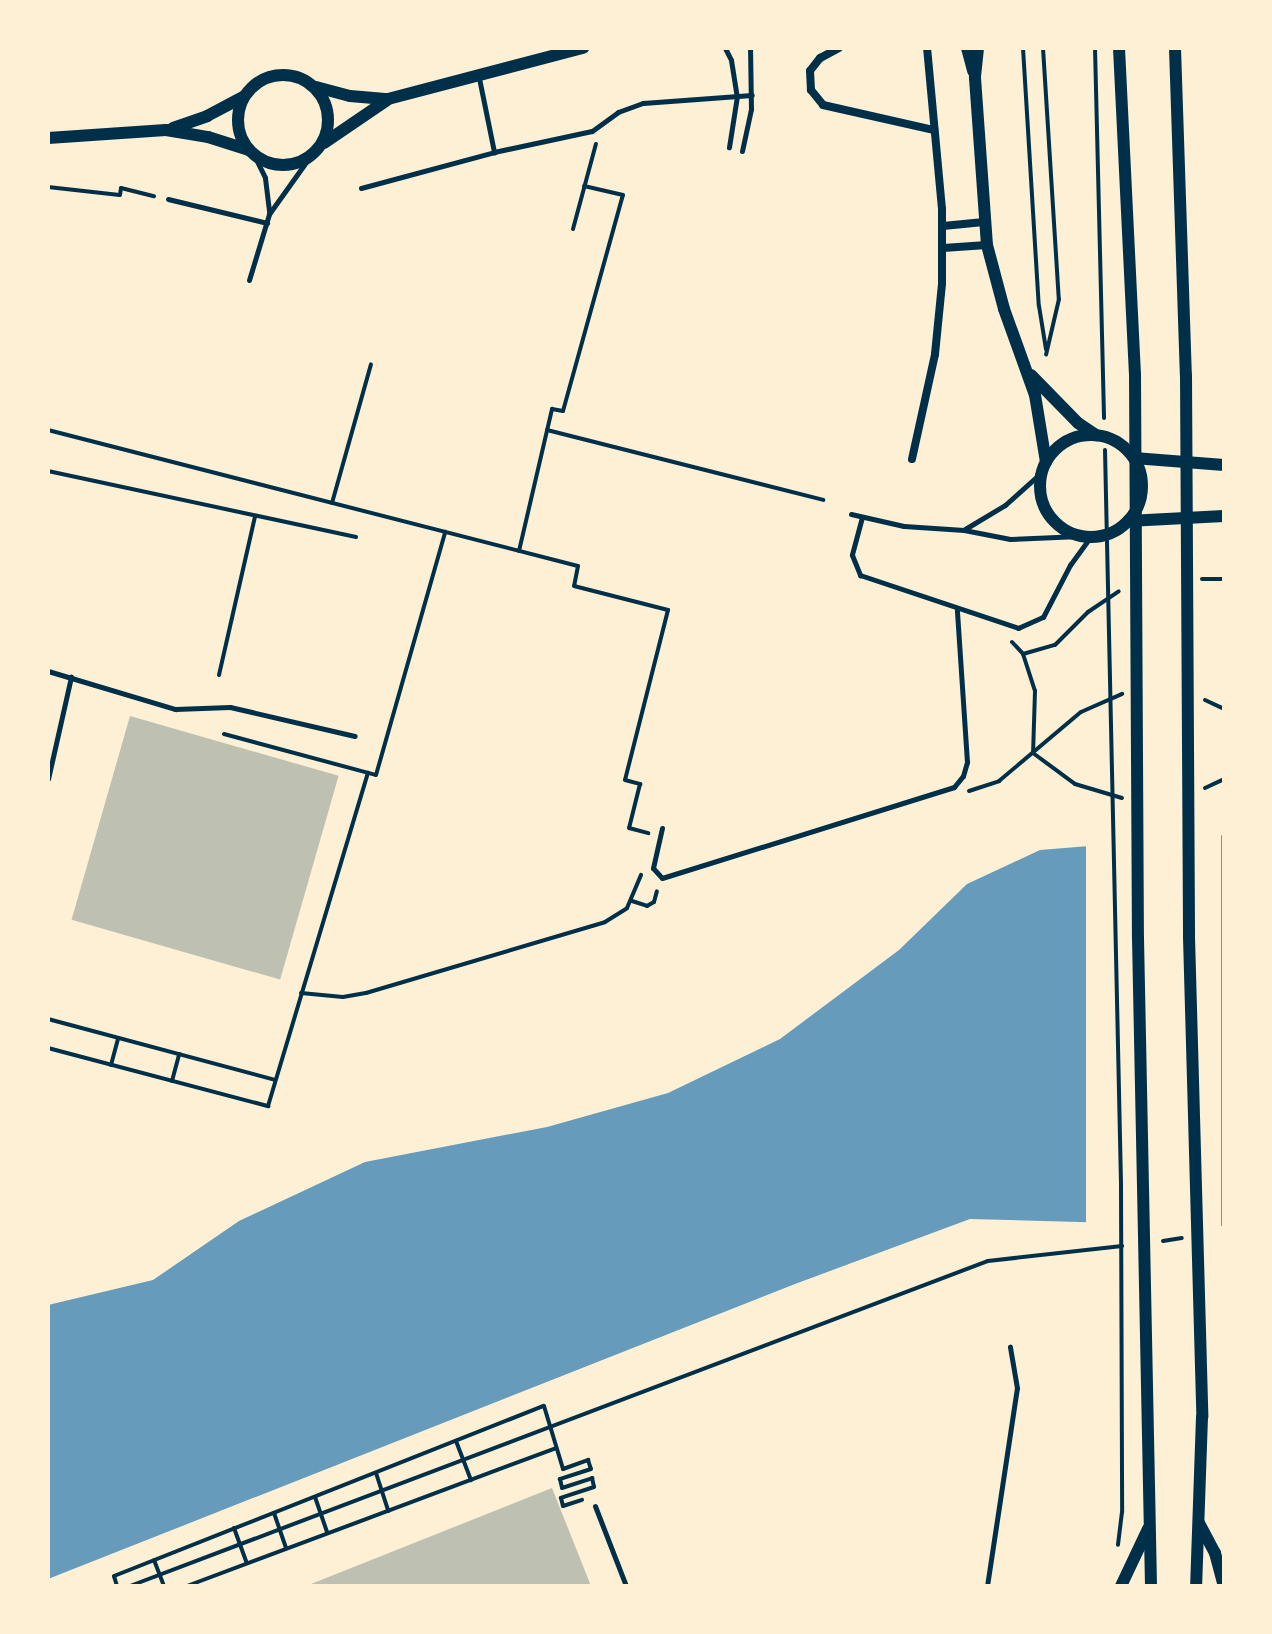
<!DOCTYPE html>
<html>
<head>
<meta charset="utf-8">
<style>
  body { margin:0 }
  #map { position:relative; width:1272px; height:1634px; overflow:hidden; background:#fdf0d5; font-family:Bitter,serif }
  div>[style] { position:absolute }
  .water>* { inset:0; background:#669bbc }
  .pier>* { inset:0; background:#fdf0d5; transform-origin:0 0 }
  .building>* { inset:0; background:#bec0b2; transform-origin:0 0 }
  .path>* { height:4px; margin:-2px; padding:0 2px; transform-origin:2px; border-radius:2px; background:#003049 }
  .service>* { height:5px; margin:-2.5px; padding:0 2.5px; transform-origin:2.5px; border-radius:2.5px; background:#003049 }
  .minor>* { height:8px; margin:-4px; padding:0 4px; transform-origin:4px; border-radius:4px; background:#003049 }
  .tertiary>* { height:12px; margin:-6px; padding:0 6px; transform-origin:6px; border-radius:6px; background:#003049 }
  .tertiary>.ring { margin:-6px; padding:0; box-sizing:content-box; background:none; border:12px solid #003049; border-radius:50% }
  span { translate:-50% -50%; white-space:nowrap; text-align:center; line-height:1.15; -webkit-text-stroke:8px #fdf0d5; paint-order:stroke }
  .frame { position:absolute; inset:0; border:50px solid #fdf0d5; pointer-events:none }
</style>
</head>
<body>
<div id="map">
  <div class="water">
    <i style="clip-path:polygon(1224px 835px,1224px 1226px,970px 1219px,795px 1284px,48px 1579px,48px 1305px,153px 1280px,239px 1221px,365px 1162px,547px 1127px,668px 1093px,780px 1039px,899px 950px,967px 884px,1040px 850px)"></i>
  </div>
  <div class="pier">
    <i style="left:1221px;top:832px;width:398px;height:135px;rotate:90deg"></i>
  </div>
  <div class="building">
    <i style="left:130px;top:716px;width:217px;height:212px;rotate:16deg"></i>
    <i style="clip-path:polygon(552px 1488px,591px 1586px,306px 1586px)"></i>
  </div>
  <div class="path">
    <i style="left:1023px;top:48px;width:258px;rotate:86.5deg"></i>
    <i style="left:1039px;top:306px;width:44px;rotate:80.8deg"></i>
    <i style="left:1043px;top:48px;width:252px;rotate:86.4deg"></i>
    <i style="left:1059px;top:299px;width:57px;rotate:103.1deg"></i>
    <i style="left:1095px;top:48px;width:370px;rotate:88.6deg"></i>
    <i style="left:48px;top:187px;width:72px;rotate:6.3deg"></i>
    <i style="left:120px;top:195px;width:7px;rotate:-82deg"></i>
    <i style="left:121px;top:188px;width:34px;rotate:14deg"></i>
    <i style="left:573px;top:229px;width:88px;rotate:-74.9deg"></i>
    <i style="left:48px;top:430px;width:547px;rotate:14.39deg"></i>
    <i style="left:578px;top:566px;width:20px;rotate:101deg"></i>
    <i style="left:574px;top:586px;width:97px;rotate:14.3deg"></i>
    <i style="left:668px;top:610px;width:175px;rotate:104.2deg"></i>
    <i style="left:625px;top:780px;width:16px;rotate:15deg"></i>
    <i style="left:640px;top:784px;width:45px;rotate:104deg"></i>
    <i style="left:629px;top:828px;width:20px;rotate:15deg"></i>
    <i style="left:547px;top:430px;width:285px;rotate:14.2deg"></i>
    <i style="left:1105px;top:450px;width:735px;rotate:88.75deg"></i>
    <i style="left:1121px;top:1185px;width:327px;rotate:89.8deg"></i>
    <i style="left:1122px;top:1512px;width:33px;rotate:97deg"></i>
    <i style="left:48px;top:471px;width:315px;rotate:12.1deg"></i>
    <i style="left:332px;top:503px;width:144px;rotate:-74.3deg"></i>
    <i style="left:519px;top:551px;width:146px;rotate:-76.9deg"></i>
    <i style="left:552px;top:409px;width:11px;rotate:10deg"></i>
    <i style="left:563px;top:411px;width:224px;rotate:-74.5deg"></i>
    <i style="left:623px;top:195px;width:40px;rotate:-167deg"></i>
    <i style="left:1202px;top:579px;width:22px"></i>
    <i style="left:1012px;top:642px;width:16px;rotate:47deg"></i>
    <i style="left:1023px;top:654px;width:39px;rotate:72deg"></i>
    <i style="left:1035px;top:691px;width:62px;rotate:91.8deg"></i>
    <i style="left:1033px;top:753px;width:52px;rotate:36.4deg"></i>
    <i style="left:1075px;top:784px;width:49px;rotate:16.6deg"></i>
    <i style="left:1023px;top:654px;width:33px;rotate:-16deg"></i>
    <i style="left:1055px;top:645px;width:47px;rotate:-45deg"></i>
    <i style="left:1088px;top:612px;width:37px;rotate:-34deg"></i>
    <i style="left:219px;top:675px;width:163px;rotate:-77.2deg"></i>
    <i style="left:1205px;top:700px;width:21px;rotate:25deg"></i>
    <i style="left:224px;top:734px;width:157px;rotate:15.1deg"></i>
    <i style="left:376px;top:775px;width:253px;rotate:-74.1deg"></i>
    <i style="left:1205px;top:788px;width:21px;rotate:-25deg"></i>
    <i style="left:969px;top:791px;width:32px;rotate:-18deg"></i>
    <i style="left:999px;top:781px;width:107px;rotate:-40.1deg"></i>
    <i style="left:1081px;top:712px;width:45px;rotate:-23.7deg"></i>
    <i style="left:632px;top:901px;width:16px;rotate:18deg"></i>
    <i style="left:647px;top:906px;width:8px;rotate:-30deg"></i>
    <i style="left:654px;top:902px;width:11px;rotate:-75deg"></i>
    <i style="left:301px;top:993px;width:42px;rotate:5.4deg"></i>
    <i style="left:343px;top:997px;width:23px;rotate:-10deg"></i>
    <i style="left:366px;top:993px;width:249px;rotate:-16.5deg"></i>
    <i style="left:605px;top:922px;width:26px;rotate:-32deg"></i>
    <i style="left:627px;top:908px;width:36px;rotate:-67deg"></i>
    <i style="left:48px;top:1019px;width:235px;rotate:15deg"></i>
    <i style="left:48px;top:1048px;width:228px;rotate:14.8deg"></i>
    <i style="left:268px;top:1106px;width:348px;rotate:-73.3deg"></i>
    <i style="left:111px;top:1065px;width:28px;rotate:-75deg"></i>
    <i style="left:172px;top:1081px;width:28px;rotate:-75deg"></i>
    <i style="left:1163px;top:1241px;width:19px;rotate:-9deg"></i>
    <i style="left:456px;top:1441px;width:42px;rotate:69deg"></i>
    <i style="left:376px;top:1473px;width:40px;rotate:72deg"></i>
    <i style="left:315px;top:1497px;width:37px;rotate:71deg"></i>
    <i style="left:274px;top:1513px;width:37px;rotate:71deg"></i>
    <i style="left:234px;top:1528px;width:37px;rotate:70deg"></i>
    <i style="left:154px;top:1560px;width:28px;rotate:69deg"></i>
    <i style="left:117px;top:1586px;width:10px;rotate:-107deg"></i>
    <i style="left:114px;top:1576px;width:462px;rotate:-21.6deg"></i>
    <i style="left:544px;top:1406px;width:66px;rotate:73.2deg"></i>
    <i style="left:563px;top:1469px;width:27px;rotate:-20deg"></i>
    <i style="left:588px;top:1460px;width:9px;rotate:72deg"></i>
    <i style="left:591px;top:1469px;width:33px;rotate:162deg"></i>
    <i style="left:560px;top:1479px;width:9px;rotate:77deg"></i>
    <i style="left:562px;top:1488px;width:32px;rotate:-18deg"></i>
    <i style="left:592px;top:1478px;width:9px;rotate:77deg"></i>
    <i style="left:594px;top:1487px;width:35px;rotate:162deg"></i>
    <i style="left:561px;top:1498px;width:8px;rotate:76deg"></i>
    <i style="left:563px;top:1506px;width:20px;rotate:-18deg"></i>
    <i style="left:130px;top:1586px;width:917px;rotate:-20.75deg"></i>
    <i style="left:988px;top:1261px;width:135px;rotate:-6.4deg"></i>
    <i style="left:187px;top:1586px;width:394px;rotate:-20.5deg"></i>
  </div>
  <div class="service">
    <i style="left:725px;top:48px;width:13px;rotate:63deg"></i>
    <i style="left:731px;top:60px;width:36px;rotate:81deg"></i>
    <i style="left:737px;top:96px;width:52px;rotate:98.9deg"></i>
    <i style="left:479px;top:78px;width:76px;rotate:78.5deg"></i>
    <i style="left:742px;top:151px;width:43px;rotate:-77.9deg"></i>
    <i style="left:751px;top:109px;width:61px;rotate:-90.9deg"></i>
    <i style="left:254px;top:155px;width:25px;rotate:64deg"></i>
    <i style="left:265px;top:178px;width:35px;rotate:83deg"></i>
    <i style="left:361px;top:188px;width:138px;rotate:-15.1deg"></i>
    <i style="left:494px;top:152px;width:100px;rotate:-12.1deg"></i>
    <i style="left:592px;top:131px;width:32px;rotate:-36deg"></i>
    <i style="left:618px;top:112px;width:27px;rotate:-20deg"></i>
    <i style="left:643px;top:103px;width:109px;rotate:-4.2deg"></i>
    <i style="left:168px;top:199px;width:102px;rotate:13.6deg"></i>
    <i style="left:249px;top:280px;width:69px;rotate:-73.1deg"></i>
    <i style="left:269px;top:214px;width:69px;rotate:-54.5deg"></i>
    <i style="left:851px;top:514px;width:54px;rotate:12.8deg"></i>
    <i style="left:904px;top:526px;width:60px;rotate:3.8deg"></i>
    <i style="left:964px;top:530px;width:47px;rotate:11.1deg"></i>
    <i style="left:1010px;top:539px;width:70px;rotate:-2.5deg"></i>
    <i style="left:862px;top:517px;width:39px;rotate:105deg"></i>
    <i style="left:852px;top:555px;width:22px;rotate:68deg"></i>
    <i style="left:860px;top:575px;width:167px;rotate:18.5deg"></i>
    <i style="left:1018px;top:628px;width:27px;rotate:-24deg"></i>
    <i style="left:1043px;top:617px;width:59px;rotate:-62.6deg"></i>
    <i style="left:1070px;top:565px;width:34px;rotate:-54deg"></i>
    <i style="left:965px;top:529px;width:47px;rotate:-31deg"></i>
    <i style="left:1005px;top:505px;width:50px;rotate:-41.7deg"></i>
    <i style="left:48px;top:671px;width:133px;rotate:16.7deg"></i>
    <i style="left:175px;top:709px;width:55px;rotate:-2.1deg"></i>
    <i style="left:230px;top:707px;width:128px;rotate:13.1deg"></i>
    <i style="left:48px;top:779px;width:105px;rotate:-77.3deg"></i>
    <i style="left:662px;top:828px;width:41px;rotate:102.7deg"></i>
    <i style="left:653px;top:868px;width:13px;rotate:48deg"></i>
    <i style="left:662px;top:878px;width:306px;rotate:-17.3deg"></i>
    <i style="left:954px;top:787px;width:14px;rotate:-51deg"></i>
    <i style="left:963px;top:776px;width:15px;rotate:-74deg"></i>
    <i style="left:967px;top:762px;width:152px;rotate:-93.8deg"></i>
    <i style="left:595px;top:1506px;width:86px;rotate:68.8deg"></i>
    <i style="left:987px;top:1586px;width:200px;rotate:-81.4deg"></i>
    <i style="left:1017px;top:1388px;width:42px;rotate:-99.7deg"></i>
  </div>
  <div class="minor">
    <i style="left:839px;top:48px;width:21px;rotate:152deg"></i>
    <i style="left:820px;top:58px;width:16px;rotate:128deg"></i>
    <i style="left:810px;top:71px;width:19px;rotate:87deg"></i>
    <i style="left:811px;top:90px;width:19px;rotate:51deg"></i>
    <i style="left:823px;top:105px;width:114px;rotate:12.7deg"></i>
    <i style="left:943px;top:226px;width:41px;rotate:-5.6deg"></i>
    <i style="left:943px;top:248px;width:44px;rotate:-3.9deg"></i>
    <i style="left:912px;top:459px;width:107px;rotate:-77.6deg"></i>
    <i style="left:935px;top:354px;width:70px;rotate:-84.3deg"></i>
    <i style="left:942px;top:284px;width:75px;rotate:-90deg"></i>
    <i style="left:942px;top:209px;width:162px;rotate:-95.3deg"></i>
  </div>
  <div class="tertiary">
    <i style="left:967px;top:48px;width:24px;rotate:75deg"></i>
    <i style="left:978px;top:48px;width:30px;rotate:96deg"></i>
    <i style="left:975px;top:78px;width:167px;rotate:85.9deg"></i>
    <i style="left:987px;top:245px;width:66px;rotate:75.1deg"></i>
    <i style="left:1004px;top:309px;width:91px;rotate:70.2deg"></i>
    <i style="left:1035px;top:395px;width:68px;rotate:80.7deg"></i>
    <i style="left:1119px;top:48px;width:326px;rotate:87.2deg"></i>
    <i style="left:1135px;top:374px;width:564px;rotate:89.7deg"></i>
    <i style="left:1138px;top:938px;width:648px;rotate:88.85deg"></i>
    <i style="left:1175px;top:48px;width:327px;rotate:88.1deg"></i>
    <i style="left:1186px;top:375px;width:562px;rotate:89.69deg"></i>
    <i style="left:1189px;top:937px;width:480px;rotate:88.4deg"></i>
    <i style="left:1202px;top:1417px;width:169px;rotate:92deg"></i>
    <i class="ring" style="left:238px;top:75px;width:78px;height:78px"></i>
    <i style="left:316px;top:87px;width:35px;rotate:15deg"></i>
    <i style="left:350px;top:96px;width:38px;rotate:5deg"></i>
    <i style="left:388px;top:99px;width:202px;rotate:-14.7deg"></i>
    <i style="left:173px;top:128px;width:36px;rotate:-19deg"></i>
    <i style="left:207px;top:116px;width:41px;rotate:-27.8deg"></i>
    <i style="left:48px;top:138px;width:118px;rotate:-3.9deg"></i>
    <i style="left:166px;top:130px;width:43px;rotate:9.5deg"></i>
    <i style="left:208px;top:137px;width:43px;rotate:17.6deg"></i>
    <i style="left:324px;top:143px;width:76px;rotate:-34.3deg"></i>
    <i style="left:1031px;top:375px;width:67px;rotate:45.6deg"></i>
    <i style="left:1078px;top:423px;width:22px;rotate:34deg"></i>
    <i class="ring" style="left:1040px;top:435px;width:90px;height:90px"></i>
    <i style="left:1134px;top:458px;width:90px;rotate:4.4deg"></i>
    <i style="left:1128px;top:521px;width:96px;rotate:-3deg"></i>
    <i style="left:1199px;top:1523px;width:34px;rotate:62deg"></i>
    <i style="left:1215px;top:1553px;width:34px;rotate:75deg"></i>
    <i style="left:1121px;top:1586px;width:63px;rotate:-64.7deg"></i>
  </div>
  <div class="frame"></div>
</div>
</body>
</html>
